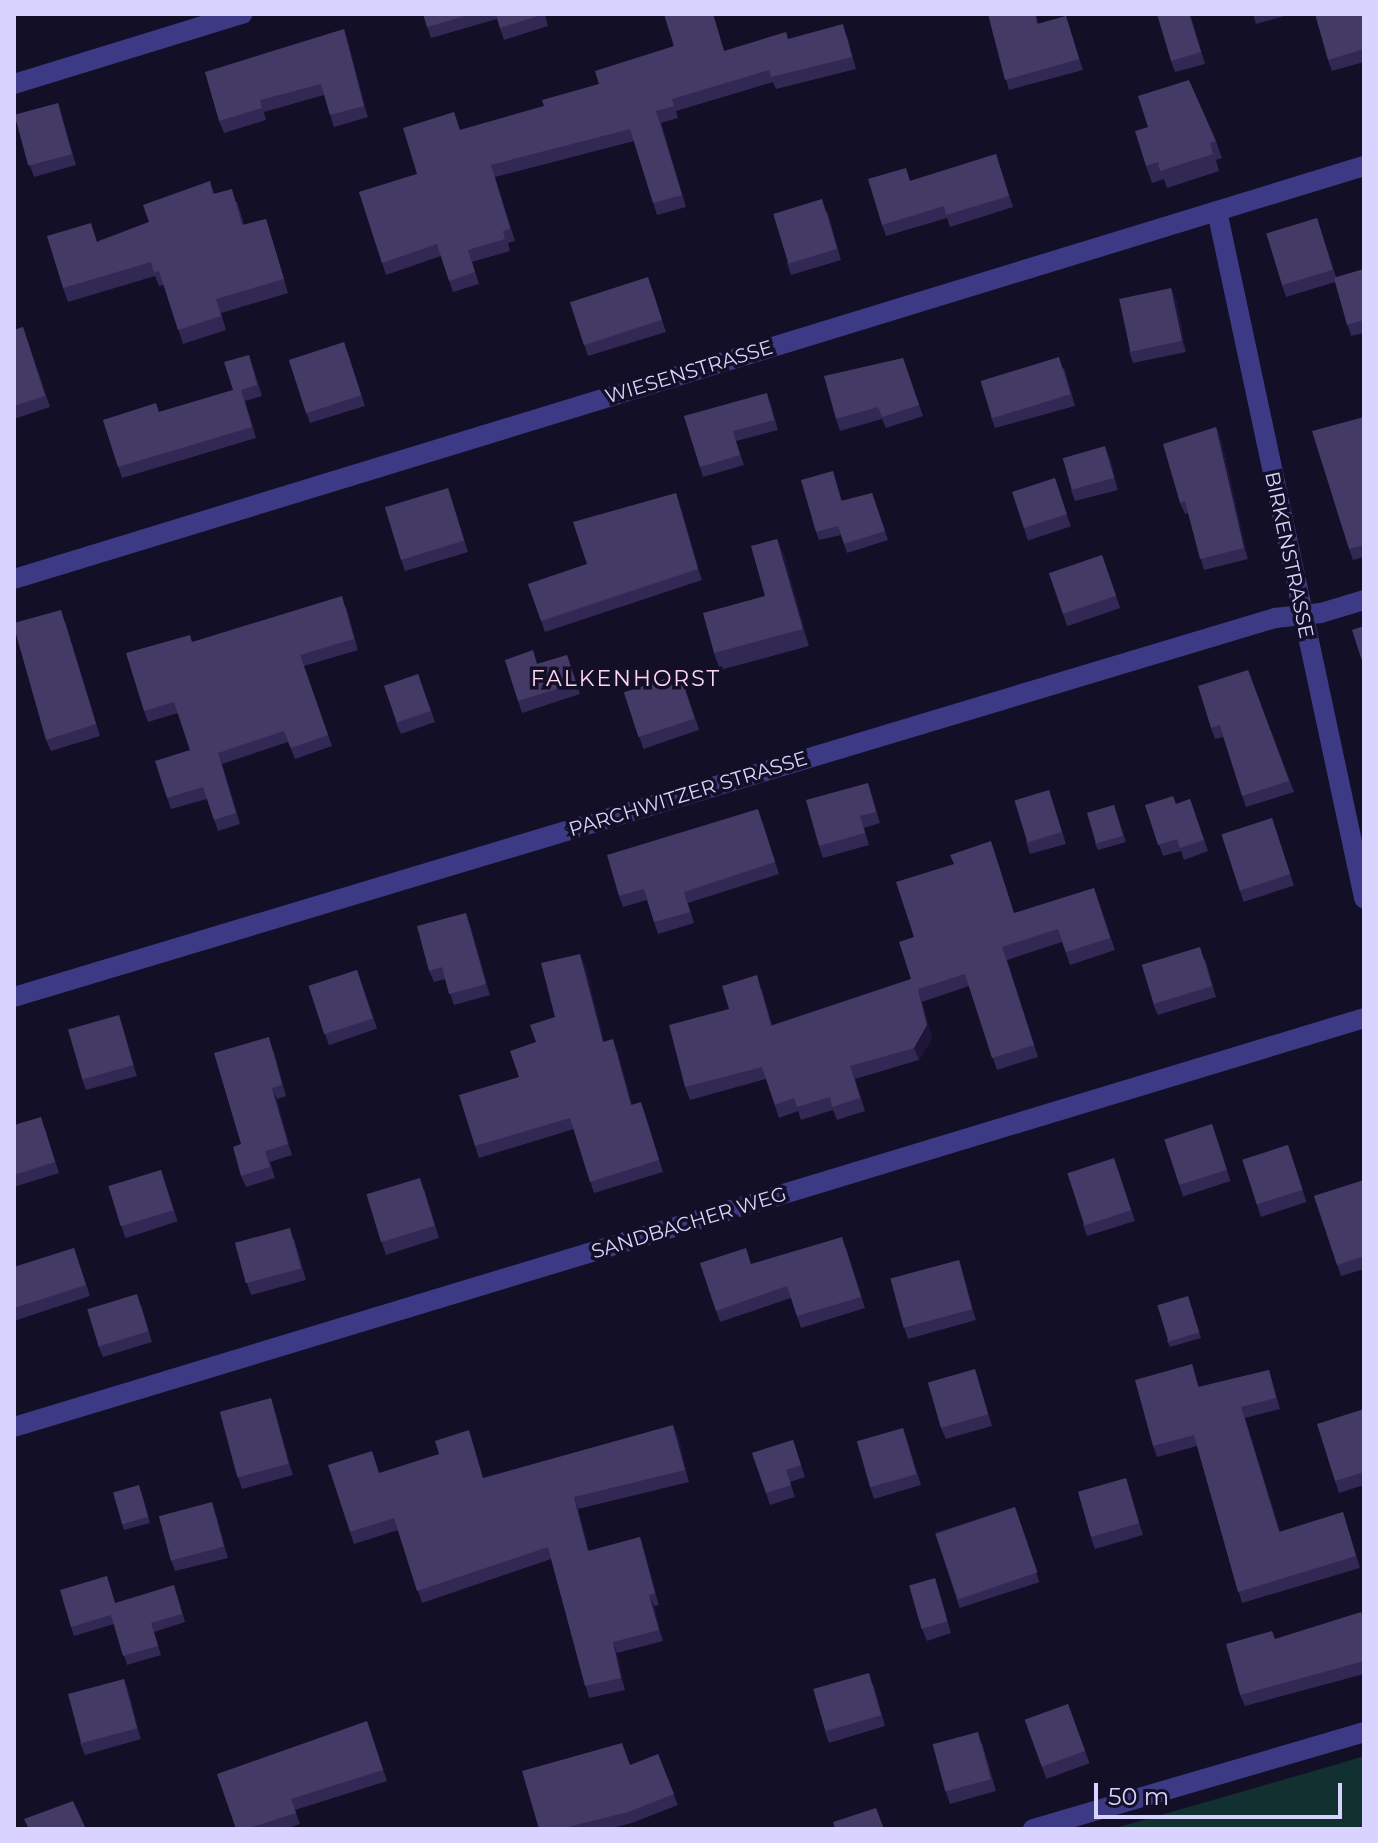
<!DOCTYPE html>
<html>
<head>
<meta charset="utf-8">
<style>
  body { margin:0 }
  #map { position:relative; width:1378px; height:1843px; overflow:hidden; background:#130f26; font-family:Montserrat,sans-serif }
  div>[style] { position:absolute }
  .green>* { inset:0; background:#12302f }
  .street>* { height:20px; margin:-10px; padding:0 10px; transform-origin:10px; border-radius:10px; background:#3d3a85 }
  .wall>* { inset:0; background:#312854; transform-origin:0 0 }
  .shaded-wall>* { inset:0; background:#1d163a }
  .building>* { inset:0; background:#433a66; transform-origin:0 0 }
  span { translate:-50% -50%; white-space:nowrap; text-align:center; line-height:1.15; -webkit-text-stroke:7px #130f26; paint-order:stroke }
  .street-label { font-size:20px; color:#d9d4ff }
  .neighbourhood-label { font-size:22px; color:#ffd6f0; letter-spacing:2px }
  .frame { position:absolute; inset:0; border:16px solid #d9d4ff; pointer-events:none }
  .scale { position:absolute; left:1094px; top:1783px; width:248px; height:36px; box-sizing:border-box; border:4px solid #d9d4ff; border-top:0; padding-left:10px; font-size:24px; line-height:28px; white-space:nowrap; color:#d9d4ff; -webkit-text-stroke:6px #130f26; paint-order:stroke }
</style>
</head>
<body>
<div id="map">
  <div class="green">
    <i style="clip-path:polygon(1364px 1756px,1364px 1829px,1112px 1829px,1338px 1764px)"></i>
  </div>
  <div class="street">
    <i style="left:14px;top:84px;width:239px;rotate:-17.1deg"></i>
    <i style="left:1217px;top:211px;width:703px;rotate:77.92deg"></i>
    <i style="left:14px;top:579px;width:1412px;rotate:-17.01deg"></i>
    <i style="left:14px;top:997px;width:1317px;rotate:-16.73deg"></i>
    <i style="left:1275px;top:618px;width:46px;rotate:-6.2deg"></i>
    <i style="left:1321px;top:613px;width:45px;rotate:-16.8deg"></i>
    <i style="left:14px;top:1427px;width:1411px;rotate:-16.85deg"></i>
    <i style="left:1033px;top:1829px;width:345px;rotate:-16.3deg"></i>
  </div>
  <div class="wall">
    <i style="clip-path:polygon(423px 14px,545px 14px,548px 26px,504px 40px,497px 19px,431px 38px)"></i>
    <i style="clip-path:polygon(664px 14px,713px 14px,724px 51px,788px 39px,847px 36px,856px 69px,776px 89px,773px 82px,676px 111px,678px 118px,661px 123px,686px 207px,657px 215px,634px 141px,495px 177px,515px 241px,508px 243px,510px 251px,472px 262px,479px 284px,453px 292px,441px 256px,386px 275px,359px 192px,417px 174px,460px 130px,544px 106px,599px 84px,674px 46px)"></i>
    <i style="clip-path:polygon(988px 14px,1036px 14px,1038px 24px,1066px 16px,1083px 70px,1009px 90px)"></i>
    <i style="clip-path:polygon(1190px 14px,1205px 64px,1175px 72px,1171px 61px)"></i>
    <i style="clip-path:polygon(1253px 14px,1288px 14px,1288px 15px,1256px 24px)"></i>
    <i style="clip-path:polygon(1364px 14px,1364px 62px,1332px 71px,1328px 60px)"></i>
    <i style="clip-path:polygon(344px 29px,368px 117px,334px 127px,324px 95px,264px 112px,266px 120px,224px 133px,219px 121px)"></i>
    <i style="clip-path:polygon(58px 103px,76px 165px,34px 177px,30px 166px)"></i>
    <i style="clip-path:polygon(1148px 127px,1216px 141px,1222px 158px,1216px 160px,1219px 171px,1167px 188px,1164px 179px,1152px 183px,1146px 166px)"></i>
    <i style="clip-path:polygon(996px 154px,1013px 207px,950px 227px,947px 218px,886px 236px,882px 225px,910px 181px)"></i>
    <i style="clip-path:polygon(210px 181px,214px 194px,237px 202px,244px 225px,266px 219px,288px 293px,221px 313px,226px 330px,183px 344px,164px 285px,159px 286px,155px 276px,68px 302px,63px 288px,98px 241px,149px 222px)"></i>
    <i style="clip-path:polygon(827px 211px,841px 260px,791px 275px,787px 263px)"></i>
    <i style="clip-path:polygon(1317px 218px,1336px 277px,1364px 269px,1364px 333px,1351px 336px,1335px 282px,1286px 297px,1282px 285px)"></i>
    <i style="clip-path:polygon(1171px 288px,1176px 300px,1186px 352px,1133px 363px,1129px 351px)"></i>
    <i style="clip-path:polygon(652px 289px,666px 332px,588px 356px,570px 302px)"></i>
    <i style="clip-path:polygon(23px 327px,50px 407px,14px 419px,14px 330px)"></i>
    <i style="clip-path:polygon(344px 342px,365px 406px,310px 423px,306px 412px)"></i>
    <i style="clip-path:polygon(249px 355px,262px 396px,245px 401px,256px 438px,122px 478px,103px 420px,159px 412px,233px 390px)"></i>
    <i style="clip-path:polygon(903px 358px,923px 416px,886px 428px,882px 419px,840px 431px,836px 419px)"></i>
    <i style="clip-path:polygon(1064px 368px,1075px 406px,995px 428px,991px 417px)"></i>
    <i style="clip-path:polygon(770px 402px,778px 430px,736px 441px,744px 465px,703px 477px,684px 416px)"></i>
    <i style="clip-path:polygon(1364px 417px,1364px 557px,1353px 560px,1349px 549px)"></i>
    <i style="clip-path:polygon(1216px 427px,1221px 439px,1248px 559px,1204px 570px,1188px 513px,1185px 514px,1180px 503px)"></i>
    <i style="clip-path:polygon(1110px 458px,1118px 490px,1075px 501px,1071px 490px)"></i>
    <i style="clip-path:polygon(833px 471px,842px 501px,872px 493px,888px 540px,847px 553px,841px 535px,819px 540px,816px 532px)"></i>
    <i style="left:1055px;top:478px;width:51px;height:45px;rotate:72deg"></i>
    <i style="clip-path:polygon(448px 488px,468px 552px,405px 571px,401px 559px)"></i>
    <i style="clip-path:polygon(676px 493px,702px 580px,545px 632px,528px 584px,587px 564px)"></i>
    <i style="clip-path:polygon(777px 539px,784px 555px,809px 646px,720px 670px,714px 653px,765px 596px)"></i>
    <i style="left:1102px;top:555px;width:56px;height:56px;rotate:71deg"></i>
    <i style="clip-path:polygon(346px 607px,358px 650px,304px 666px,332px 746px,295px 759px,288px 742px,222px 764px,240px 824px,218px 831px,207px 799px,171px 809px,167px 798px,190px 750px,178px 713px,148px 722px,144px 711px,192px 642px)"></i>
    <i style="clip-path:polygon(65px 621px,100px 736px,51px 751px,46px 740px)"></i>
    <i style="clip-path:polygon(567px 655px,580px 694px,522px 713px,505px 660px,538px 664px)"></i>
    <i style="clip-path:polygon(1248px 670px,1294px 792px,1246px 807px,1223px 737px,1215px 739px,1211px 728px)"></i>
    <i style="clip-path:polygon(418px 674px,435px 722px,401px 734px,396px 723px)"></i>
    <i style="left:680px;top:674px;width:59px;height:59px;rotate:71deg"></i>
    <i style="clip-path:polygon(868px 783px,880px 823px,864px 828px,869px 845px,823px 858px,819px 846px)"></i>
    <i style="clip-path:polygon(1049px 790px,1066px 844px,1030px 854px,1026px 842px)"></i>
    <i style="clip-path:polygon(1190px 799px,1208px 851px,1184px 860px,1181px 851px,1163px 856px,1145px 805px,1176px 804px)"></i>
    <i style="clip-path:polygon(1114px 805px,1126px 842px,1098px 850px,1095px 844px)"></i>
    <i style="left:1272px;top:818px;width:71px;height:53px;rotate:72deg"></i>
    <i style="clip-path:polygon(762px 821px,779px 874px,688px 903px,694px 923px,658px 934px,647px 900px,623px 907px,619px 896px)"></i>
    <i style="clip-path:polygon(1094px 888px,1115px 950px,1070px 965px,1062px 942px,1007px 960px,1038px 1057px,997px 1070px,969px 986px,922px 1002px,932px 1038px,919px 1060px,855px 1079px,865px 1111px,837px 1120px,833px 1110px,801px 1120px,798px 1111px,779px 1118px,766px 1079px,690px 1100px,685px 1087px,761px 988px,772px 1025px,911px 979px,1015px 913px)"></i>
    <i style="clip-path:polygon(470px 924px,490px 995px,454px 1005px,445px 979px,434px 982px,429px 971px)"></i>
    <i style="clip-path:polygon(1205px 959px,1216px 997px,1158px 1015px,1153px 1004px)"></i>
    <i style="clip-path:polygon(585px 965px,604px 1042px,617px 1050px,632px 1105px,645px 1114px,663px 1172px,594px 1193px,574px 1129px,479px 1158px,475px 1146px,519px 1077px,536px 1042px,555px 1017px)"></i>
    <i style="left:357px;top:970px;width:62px;height:51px;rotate:71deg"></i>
    <i style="clip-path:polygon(119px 1015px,137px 1076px,86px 1090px,82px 1079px)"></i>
    <i style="clip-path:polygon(273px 1049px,286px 1096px,277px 1099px,292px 1155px,270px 1162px,275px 1178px,246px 1187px,241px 1176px,241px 1144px)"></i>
    <i style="left:1212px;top:1124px;width:60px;height:50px;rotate:72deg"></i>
    <i style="clip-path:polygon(14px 1125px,45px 1129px,59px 1173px,14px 1187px)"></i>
    <i style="left:1288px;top:1145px;width:60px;height:48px;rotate:72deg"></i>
    <i style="left:161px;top:1170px;width:54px;height:55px;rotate:72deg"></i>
    <i style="clip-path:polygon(1118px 1170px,1135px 1221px,1087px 1236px,1083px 1225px)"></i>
    <i style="clip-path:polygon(1364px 1180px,1364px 1269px,1341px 1276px,1314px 1196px)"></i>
    <i style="clip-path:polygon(424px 1189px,439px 1238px,386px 1255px,382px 1243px)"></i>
    <i style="clip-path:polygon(294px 1239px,306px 1280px,251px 1295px,247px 1283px)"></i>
    <i style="clip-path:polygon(74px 1248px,90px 1296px,14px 1321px,14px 1267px)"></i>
    <i style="clip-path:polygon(846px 1248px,865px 1308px,801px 1328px,791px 1298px,720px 1322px,700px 1263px,751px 1264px)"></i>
    <i style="clip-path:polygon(959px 1260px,976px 1320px,908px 1339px,904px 1327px)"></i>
    <i style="clip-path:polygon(1188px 1296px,1201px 1338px,1170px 1347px,1167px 1341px)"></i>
    <i style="clip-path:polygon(141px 1305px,152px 1342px,103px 1357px,98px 1345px)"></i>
    <i style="clip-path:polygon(1192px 1364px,1199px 1387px,1269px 1370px,1280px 1409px,1245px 1418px,1280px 1532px,1343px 1512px,1360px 1568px,1242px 1603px,1197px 1446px,1157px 1457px,1153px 1446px)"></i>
    <i style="clip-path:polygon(975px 1369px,992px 1426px,946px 1439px,941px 1428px)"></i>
    <i style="clip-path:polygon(271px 1398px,293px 1475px,242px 1489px,238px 1477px)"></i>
    <i style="clip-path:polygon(1364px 1409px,1364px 1485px,1339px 1493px,1335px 1481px)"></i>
    <i style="clip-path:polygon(903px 1428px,921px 1485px,874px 1499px,870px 1487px)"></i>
    <i style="clip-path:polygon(678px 1436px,689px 1482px,578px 1509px,589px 1551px,640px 1537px,659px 1605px,654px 1606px,663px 1641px,617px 1653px,625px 1690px,589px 1698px,551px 1559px,422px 1603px,398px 1530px,354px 1544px,350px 1532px,484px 1478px)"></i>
    <i style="clip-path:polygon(793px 1440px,805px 1477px,790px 1482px,795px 1497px,770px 1505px,752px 1453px)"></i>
    <i style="clip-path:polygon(1126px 1478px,1143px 1535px,1095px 1549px,1091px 1538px)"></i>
    <i style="clip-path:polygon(141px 1491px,150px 1523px,124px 1530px,122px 1524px)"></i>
    <i style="left:1015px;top:1507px;width:79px;height:84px;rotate:72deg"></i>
    <i style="clip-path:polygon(216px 1514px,228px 1558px,175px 1571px,171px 1560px)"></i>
    <i style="clip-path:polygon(935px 1578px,951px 1633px,927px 1641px,922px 1629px)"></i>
    <i style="clip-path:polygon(177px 1594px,185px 1622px,154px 1632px,161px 1655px,127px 1665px,114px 1624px,74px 1636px,71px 1627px,115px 1603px)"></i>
    <i style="clip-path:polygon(1364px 1621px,1364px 1674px,1245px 1706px,1240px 1695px,1275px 1639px)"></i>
    <i style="clip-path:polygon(124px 1679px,141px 1739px,85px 1755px,80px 1743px)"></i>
    <i style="clip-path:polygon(873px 1684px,885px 1726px,829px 1743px,825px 1732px)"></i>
    <i style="left:1068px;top:1704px;width:63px;height:46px;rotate:70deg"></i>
    <i style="clip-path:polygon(367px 1721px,387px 1781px,295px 1810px,300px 1824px,285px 1829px,236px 1829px)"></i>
    <i style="clip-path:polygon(982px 1743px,996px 1791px,950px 1804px,946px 1792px)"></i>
    <i style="clip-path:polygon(658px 1754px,678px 1805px,632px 1823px,608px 1829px,539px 1829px)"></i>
  </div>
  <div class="shaded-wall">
    <i style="clip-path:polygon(344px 29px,348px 40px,368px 117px,364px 106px)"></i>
    <i style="clip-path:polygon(1171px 288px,1176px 300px,1186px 352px,1182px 341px)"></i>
    <i style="clip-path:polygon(1216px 427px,1221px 439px,1248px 559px,1244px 548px)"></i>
    <i style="clip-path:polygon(1105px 446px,1110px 458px,1118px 490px,1114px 478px)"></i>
    <i style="clip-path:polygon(676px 493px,680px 503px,702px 580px,698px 569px)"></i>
    <i style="clip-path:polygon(777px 539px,784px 555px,809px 646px,803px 629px)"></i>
    <i style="clip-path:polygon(466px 913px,470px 924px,490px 995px,486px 984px)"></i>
    <i style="clip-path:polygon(580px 954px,585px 965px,607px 1053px,603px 1042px)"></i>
    <i style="clip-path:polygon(918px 989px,932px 1038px,919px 1060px,914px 1048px)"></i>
    <i style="clip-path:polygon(119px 1015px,123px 1027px,137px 1076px,133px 1065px)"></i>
    <i style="clip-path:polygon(613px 1039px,617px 1050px,635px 1117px,631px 1105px)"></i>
    <i style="clip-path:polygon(272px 1088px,277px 1099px,292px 1155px,288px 1144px)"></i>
    <i style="clip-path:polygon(959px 1260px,963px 1272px,976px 1320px,972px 1309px)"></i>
    <i style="clip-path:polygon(271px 1398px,275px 1410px,293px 1475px,289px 1464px)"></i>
    <i style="clip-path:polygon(673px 1425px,678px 1436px,689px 1482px,685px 1470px)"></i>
    <i style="clip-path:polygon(574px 1497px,578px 1509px,592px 1563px,588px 1551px)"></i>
    <i style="clip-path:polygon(212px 1502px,216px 1514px,228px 1558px,224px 1546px)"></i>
    <i style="clip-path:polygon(640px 1537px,644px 1549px,659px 1605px,655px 1593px)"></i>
    <i style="clip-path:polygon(649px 1595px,654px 1606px,663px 1641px,659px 1630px)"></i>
    <i style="clip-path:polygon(613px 1642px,617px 1653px,625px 1690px,621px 1678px)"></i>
    <i style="clip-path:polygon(124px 1679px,129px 1691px,141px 1739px,137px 1728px)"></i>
  </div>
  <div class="building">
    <i style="clip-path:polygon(423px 14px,472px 14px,427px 27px)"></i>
    <i style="clip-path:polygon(496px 14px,544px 14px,500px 28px)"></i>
    <i style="clip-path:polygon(664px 14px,713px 14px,724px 51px,786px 32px,788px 39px,843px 24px,852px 57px,771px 77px,769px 70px,672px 99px,674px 106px,656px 111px,682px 195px,653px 203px,630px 129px,491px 165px,510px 229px,503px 231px,505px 239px,468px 250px,475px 272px,449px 281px,437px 244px,382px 263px,359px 192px,417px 174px,403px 128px,454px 112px,460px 130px,544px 106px,542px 100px,599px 84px,595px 71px,674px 46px)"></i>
    <i style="clip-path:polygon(988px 14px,1035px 14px,1037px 24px,1066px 16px,1079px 59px,1005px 80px)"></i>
    <i style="clip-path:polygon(1157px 14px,1189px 14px,1201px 52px,1171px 61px)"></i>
    <i style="clip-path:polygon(1315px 14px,1364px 14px,1364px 49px,1328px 60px)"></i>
    <i style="clip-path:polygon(344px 29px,364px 106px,330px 115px,321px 84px,260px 100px,262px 108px,219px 121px,205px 72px)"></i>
    <i style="clip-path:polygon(1189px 80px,1216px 141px,1210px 143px,1213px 154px,1160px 171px,1158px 162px,1146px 166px,1135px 131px,1148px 127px,1138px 96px)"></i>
    <i style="left:58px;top:103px;width:53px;height:45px;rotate:75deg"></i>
    <i style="clip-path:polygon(996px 154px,1009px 196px,946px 215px,944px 206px,882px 225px,868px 179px,906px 168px,910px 181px)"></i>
    <i style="clip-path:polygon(210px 181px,213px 194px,232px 189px,242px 225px,266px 219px,284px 279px,216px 299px,221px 316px,178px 330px,159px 271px,154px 273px,151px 262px,63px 288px,47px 236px,91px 223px,97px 242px,149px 222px,143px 205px)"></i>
    <i style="left:822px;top:199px;width:52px;height:51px;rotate:73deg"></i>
    <i style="left:1317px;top:218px;width:54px;height:53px;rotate:73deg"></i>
    <i style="clip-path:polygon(1364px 269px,1364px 320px,1347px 325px,1334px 278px)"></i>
    <i style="left:648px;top:277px;width:45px;height:82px;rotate:72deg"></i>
    <i style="left:1171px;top:288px;width:54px;height:53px;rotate:78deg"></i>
    <i style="clip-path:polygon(23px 327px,45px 396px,14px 406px,14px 330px)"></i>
    <i style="left:344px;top:342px;width:56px;height:58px;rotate:72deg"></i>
    <i style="clip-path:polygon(249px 355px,257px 385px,241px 390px,252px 427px,118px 467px,103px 420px,156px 403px,159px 412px,233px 390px,224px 362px)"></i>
    <i style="left:1059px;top:357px;width:39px;height:82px;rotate:73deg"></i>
    <i style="clip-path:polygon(903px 358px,919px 405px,882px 417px,878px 407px,836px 419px,824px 376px)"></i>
    <i style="clip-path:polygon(767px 393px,774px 420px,733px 431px,740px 455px,700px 467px,684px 416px)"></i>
    <i style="clip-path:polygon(1364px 417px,1364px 545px,1349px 549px,1312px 431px)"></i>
    <i style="clip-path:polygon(1216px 427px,1244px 548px,1200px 559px,1185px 501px,1180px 503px,1163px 444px)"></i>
    <i style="left:1105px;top:446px;width:33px;height:44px;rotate:74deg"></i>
    <i style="clip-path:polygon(833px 471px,841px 501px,872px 493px,885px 531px,844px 544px,838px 526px,816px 532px,801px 480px)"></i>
    <i style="left:1055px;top:478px;width:38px;height:45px;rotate:72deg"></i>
    <i style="left:448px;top:488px;width:55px;height:66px;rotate:73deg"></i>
    <i style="clip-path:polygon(676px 493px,698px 569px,541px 621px,528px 584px,587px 564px,573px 522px)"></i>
    <i style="clip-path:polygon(777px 539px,803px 629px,714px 653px,703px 613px,765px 596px,751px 546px)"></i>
    <i style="left:1102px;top:555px;width:43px;height:56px;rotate:71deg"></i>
    <i style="clip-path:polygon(342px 596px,354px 639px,300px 655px,328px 735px,291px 748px,284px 731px,218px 753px,236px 813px,214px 820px,203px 787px,167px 798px,155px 761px,190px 750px,174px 702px,144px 711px,126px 653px,190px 635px,192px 642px)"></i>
    <i style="clip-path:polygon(61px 610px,96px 724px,46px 740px,14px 627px,14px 623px)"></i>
    <i style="clip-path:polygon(1364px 626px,1364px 667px,1352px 630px)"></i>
    <i style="clip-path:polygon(533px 650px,537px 664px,567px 655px,576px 683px,518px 701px,505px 660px)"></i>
    <i style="clip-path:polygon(1248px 670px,1289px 781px,1242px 796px,1220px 725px,1211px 728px,1198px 686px)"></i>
    <i style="left:418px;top:674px;width:39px;height:36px;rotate:71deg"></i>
    <i style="left:680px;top:674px;width:47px;height:59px;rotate:72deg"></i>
    <i style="clip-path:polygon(868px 783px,876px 812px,860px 816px,865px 833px,819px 846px,806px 800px)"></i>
    <i style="left:1049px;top:790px;width:44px;height:36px;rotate:73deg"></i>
    <i style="clip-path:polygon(1173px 796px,1176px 804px,1190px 799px,1204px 840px,1180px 848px,1177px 839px,1158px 845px,1145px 805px)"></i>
    <i style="left:1114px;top:805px;width:32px;height:28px;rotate:74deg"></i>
    <i style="clip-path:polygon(758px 809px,775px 862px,684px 892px,690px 912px,654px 922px,644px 889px,619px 896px,607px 855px)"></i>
    <i style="left:1272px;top:818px;width:59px;height:53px;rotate:72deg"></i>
    <i style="clip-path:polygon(991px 841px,1014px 913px,1094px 888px,1110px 938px,1066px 952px,1058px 929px,1002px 947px,1034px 1045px,992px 1058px,965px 974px,918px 989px,927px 1025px,914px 1048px,850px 1066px,860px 1098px,832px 1107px,830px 1097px,797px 1107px,794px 1098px,775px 1105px,762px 1067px,685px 1087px,669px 1025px,729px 1009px,722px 986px,757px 975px,771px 1026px,911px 979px,899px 942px,914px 937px,896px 882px,954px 864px,950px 855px)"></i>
    <i style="clip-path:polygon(466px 913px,486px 984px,449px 994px,442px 967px,429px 971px,417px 926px)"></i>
    <i style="left:1200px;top:947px;width:41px;height:61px;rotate:73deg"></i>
    <i style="clip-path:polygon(580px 954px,603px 1042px,613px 1039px,631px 1105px,641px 1102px,659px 1160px,590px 1182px,570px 1118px,475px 1146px,459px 1095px,519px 1077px,510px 1051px,536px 1042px,530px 1025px,555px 1017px,541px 963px)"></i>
    <i style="left:357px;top:970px;width:51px;height:51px;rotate:72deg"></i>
    <i style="left:119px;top:1015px;width:52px;height:53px;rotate:74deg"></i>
    <i style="clip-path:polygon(269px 1037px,282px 1085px,272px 1088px,288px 1144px,265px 1151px,270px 1167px,241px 1176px,233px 1147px,241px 1144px,214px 1053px)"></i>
    <i style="clip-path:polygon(41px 1117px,55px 1162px,14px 1175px,14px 1125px)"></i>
    <i style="left:1212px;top:1124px;width:48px;height:50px;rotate:72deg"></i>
    <i style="left:1288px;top:1145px;width:47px;height:48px;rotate:72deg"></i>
    <i style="left:1114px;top:1158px;width:55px;height:49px;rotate:72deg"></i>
    <i style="left:161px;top:1170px;width:42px;height:55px;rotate:73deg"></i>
    <i style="left:420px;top:1178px;width:50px;height:56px;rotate:73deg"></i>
    <i style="clip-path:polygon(1364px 1180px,1364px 1256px,1337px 1265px,1314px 1196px)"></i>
    <i style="left:290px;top:1228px;width:42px;height:57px;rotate:75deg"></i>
    <i style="clip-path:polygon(842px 1237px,861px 1297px,797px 1316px,787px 1286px,716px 1311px,700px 1263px,746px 1248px,751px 1264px)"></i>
    <i style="clip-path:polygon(74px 1248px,86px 1285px,14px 1308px,14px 1267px)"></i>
    <i style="left:959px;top:1260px;width:51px;height:71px;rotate:75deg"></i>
    <i style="left:137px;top:1294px;width:39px;height:52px;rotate:73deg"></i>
    <i style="left:1188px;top:1296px;width:38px;height:32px;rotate:73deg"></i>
    <i style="clip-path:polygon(1192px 1364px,1198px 1387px,1269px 1370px,1276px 1398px,1241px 1407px,1279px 1532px,1343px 1512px,1356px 1556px,1238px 1592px,1194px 1435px,1153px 1446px,1135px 1380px)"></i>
    <i style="left:975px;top:1369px;width:47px;height:49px;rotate:74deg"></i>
    <i style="left:271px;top:1398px;width:68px;height:53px;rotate:75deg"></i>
    <i style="clip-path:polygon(1364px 1409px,1364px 1472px,1335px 1481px,1317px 1424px)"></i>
    <i style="clip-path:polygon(673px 1425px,685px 1470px,574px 1497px,588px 1551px,640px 1537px,655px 1593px,649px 1595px,659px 1630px,613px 1642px,621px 1678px,585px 1686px,548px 1547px,417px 1591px,394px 1518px,350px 1532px,328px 1465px,372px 1451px,379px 1473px,439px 1454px,435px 1441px,469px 1430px,483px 1478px)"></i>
    <i style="left:903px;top:1428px;width:48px;height:48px;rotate:74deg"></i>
    <i style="clip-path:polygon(793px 1440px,801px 1465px,786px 1470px,791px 1485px,766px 1493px,752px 1453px)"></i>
    <i style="left:1126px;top:1478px;width:47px;height:50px;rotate:74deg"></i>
    <i style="left:139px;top:1485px;width:33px;height:27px;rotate:74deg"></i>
    <i style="left:212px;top:1502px;width:46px;height:55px;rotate:75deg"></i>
    <i style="left:1015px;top:1507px;width:69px;height:84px;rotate:71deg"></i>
    <i style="clip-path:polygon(107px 1576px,115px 1603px,174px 1585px,182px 1614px,151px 1623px,158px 1646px,123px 1656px,111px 1615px,71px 1627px,60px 1590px)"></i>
    <i style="left:935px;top:1578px;width:45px;height:27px;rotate:74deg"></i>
    <i style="clip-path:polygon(1361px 1612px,1364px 1622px,1364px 1661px,1240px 1695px,1226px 1644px,1272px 1631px,1275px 1639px)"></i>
    <i style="left:869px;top:1673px;width:44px;height:58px;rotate:74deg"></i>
    <i style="left:124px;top:1679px;width:51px;height:58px;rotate:75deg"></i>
    <i style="left:1068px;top:1704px;width:50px;height:46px;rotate:70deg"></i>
    <i style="clip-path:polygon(367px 1721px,383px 1770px,291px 1799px,296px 1813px,246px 1829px,236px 1829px,217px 1774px)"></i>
    <i style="left:978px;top:1732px;width:49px;height:47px;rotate:75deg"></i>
    <i style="clip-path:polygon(622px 1743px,630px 1765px,658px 1754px,674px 1794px,628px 1812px,560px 1829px,539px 1829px,522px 1771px)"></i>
    <i style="clip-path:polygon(73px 1801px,86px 1829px,29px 1829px,24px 1819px)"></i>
    <i style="clip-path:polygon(876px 1808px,884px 1829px,835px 1829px,833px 1822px)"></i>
  </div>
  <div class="street-label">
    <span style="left:689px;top:372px;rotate:-17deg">WIESENSTRASSE</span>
    <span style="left:1289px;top:555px;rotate:78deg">BIRKENSTRASSE</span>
    <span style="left:688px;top:794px;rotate:-17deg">PARCHWITZER STRASSE</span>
    <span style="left:689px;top:1223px;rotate:-17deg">SANDBACHER WEG</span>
  </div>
  <div class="neighbourhood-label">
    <span style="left:626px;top:679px">FALKENHORST</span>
  </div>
  <div class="frame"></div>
  <div class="scale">50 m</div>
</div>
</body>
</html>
